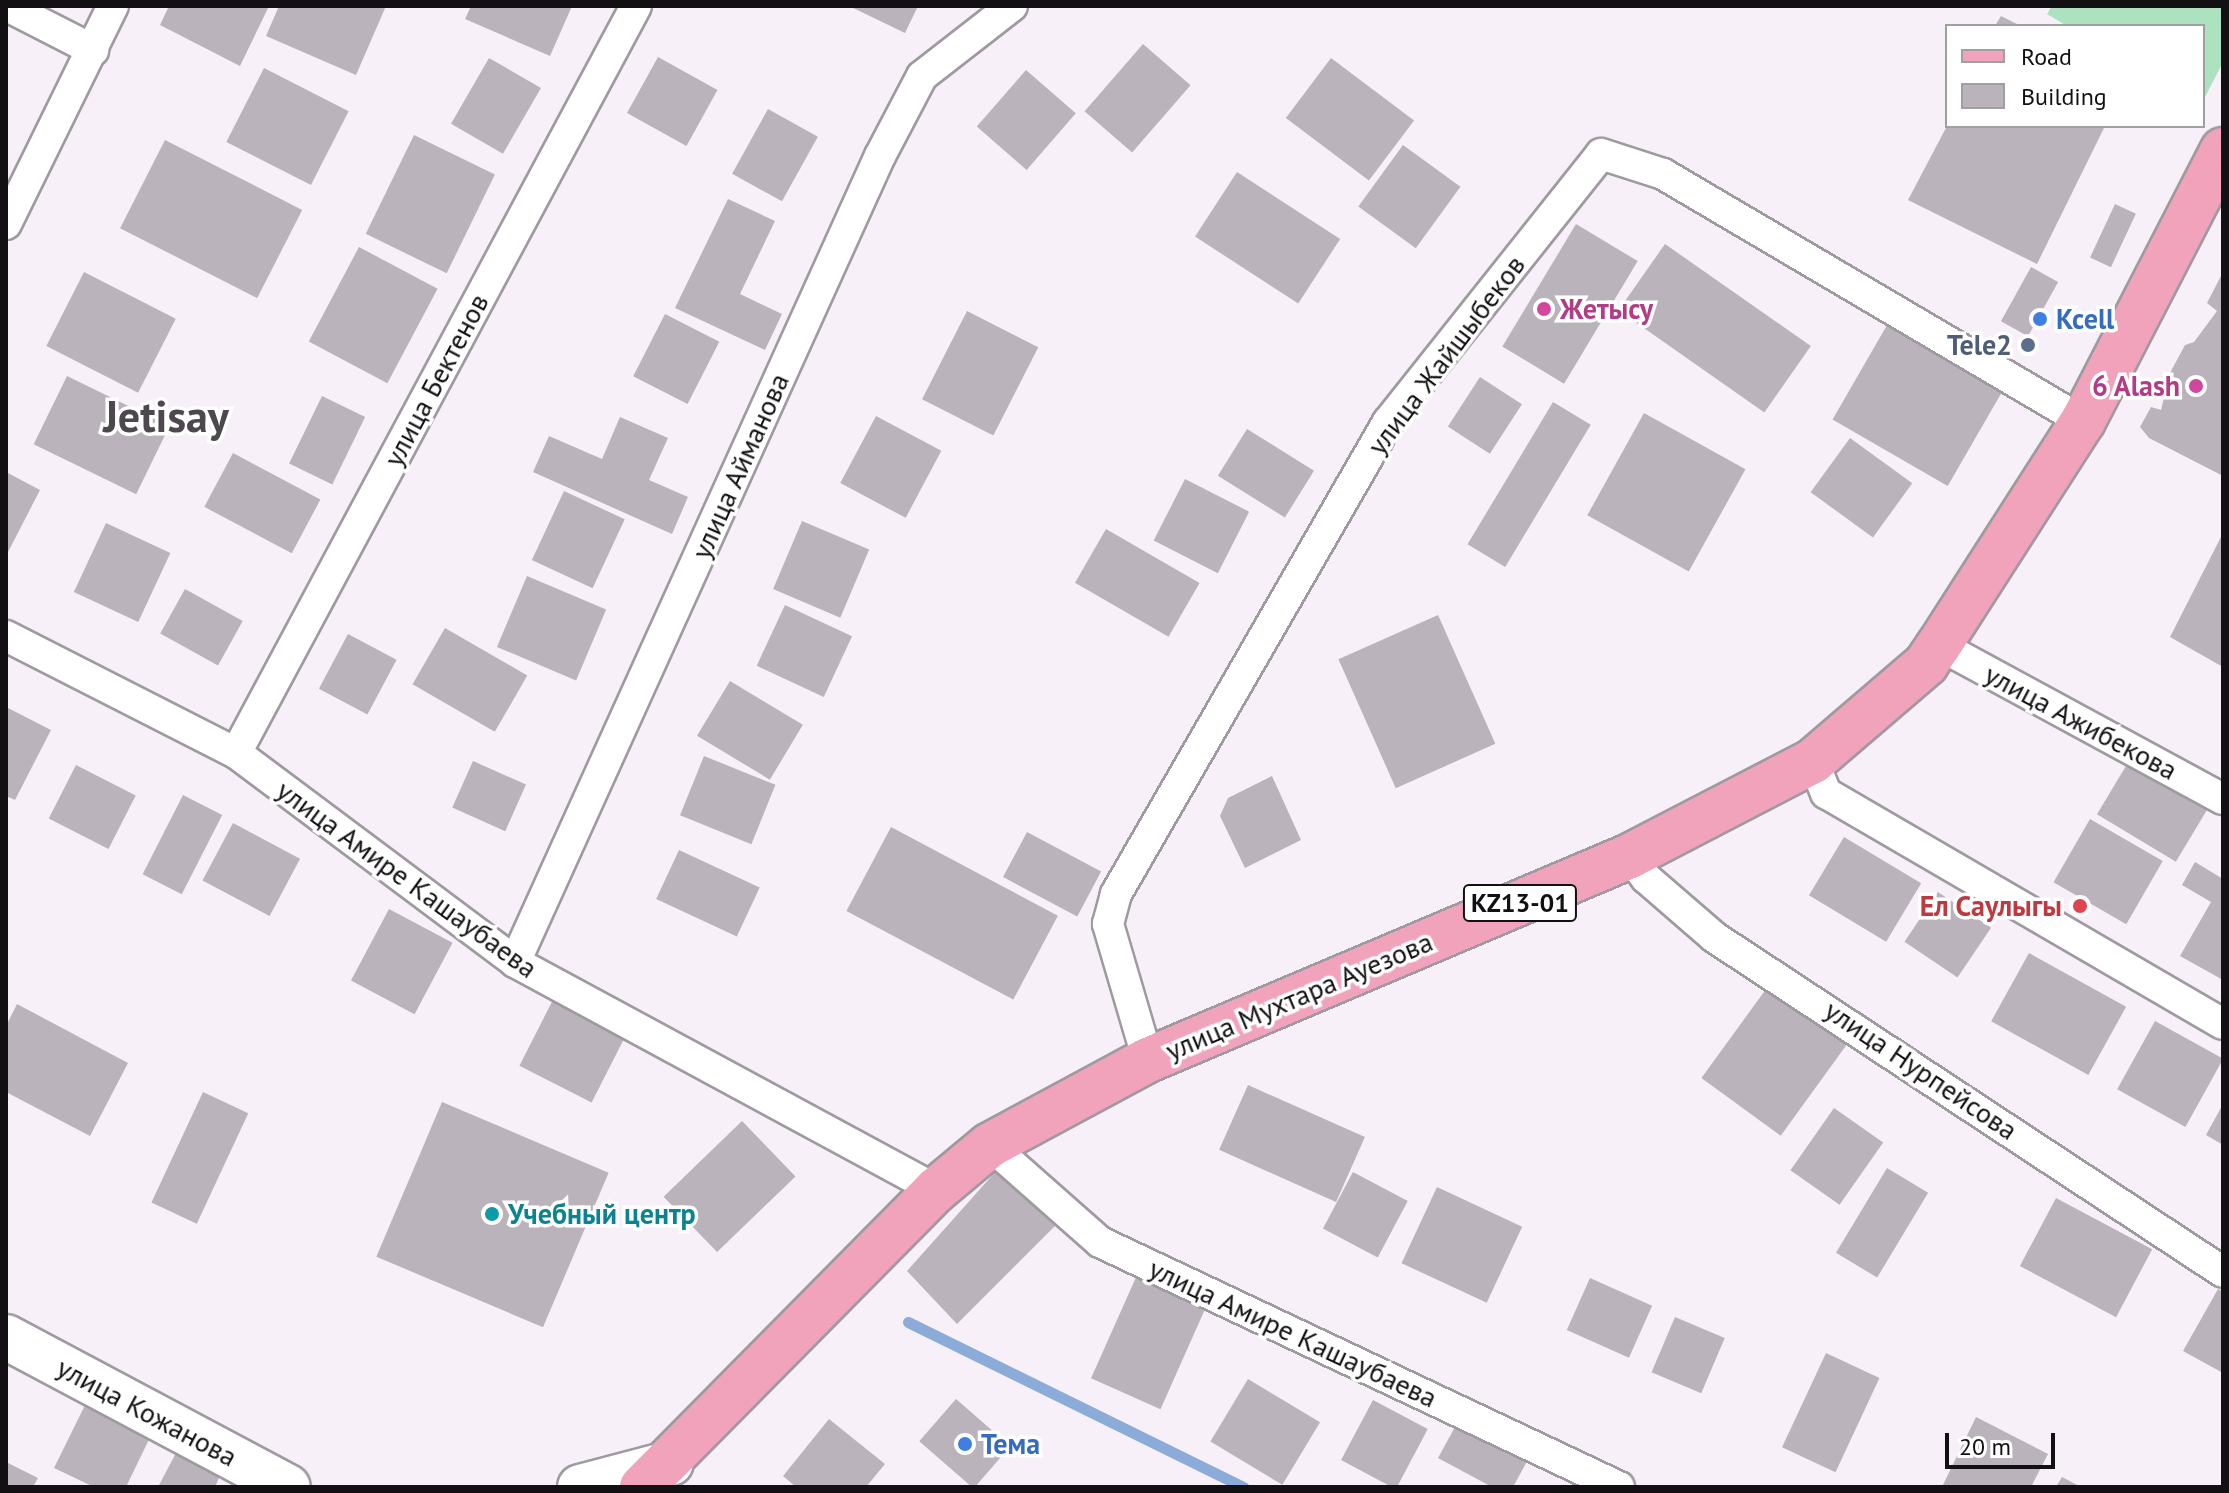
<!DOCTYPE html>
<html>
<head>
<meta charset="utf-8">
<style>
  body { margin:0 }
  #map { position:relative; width:2229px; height:1493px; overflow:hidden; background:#f7f0f8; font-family:"PT Sans",sans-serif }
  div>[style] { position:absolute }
  .green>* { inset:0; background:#ace2c0 }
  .stream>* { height:11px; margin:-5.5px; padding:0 5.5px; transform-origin:5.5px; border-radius:5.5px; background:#8babd9 }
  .building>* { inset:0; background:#bab3bb; transform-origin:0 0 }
  .roads { filter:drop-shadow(2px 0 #a099a1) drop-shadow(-2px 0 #a099a1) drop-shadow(0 2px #a099a1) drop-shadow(0 -2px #a099a1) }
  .minor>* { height:30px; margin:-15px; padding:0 15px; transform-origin:15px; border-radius:15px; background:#fff }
  .secondary>* { height:44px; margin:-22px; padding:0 22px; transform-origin:22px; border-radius:22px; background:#fff }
  .primary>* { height:44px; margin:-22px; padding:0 22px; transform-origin:22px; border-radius:22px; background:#f2a3bc }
  .dots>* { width:22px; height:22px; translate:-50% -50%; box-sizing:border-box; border:4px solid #fff; border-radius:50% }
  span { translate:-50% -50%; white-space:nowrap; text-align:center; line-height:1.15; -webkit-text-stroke:7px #fff; paint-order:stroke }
  .shield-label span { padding:2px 6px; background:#fff; border:2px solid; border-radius:6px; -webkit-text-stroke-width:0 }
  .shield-label { font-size:26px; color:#121013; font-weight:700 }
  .hotel-label { font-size:28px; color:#b23c85; font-weight:700 }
  .left { translate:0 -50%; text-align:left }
  .right { translate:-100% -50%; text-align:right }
  .shop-label { font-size:28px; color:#366cbe; font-weight:700 }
  .service-label { font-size:28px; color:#4e5e75; font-weight:700 }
  .street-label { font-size:28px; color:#121013 }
  .health-label { font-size:28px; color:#be3a42; font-weight:700 }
  .culture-label { font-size:28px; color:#0d838f; font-weight:700 }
  .town-label { font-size:44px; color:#4d474e; font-weight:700 }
  .frame { position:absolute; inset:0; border:8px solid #121013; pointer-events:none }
  .legend { position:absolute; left:1945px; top:24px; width:260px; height:104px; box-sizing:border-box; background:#fff; border:2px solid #a09fa1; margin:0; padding:10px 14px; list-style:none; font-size:24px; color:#121013 }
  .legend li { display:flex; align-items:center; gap:16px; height:40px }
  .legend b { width:40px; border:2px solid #a09fa1 }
  .scale { position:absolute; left:1945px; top:1433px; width:110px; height:36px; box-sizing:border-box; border:4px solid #121013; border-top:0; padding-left:10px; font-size:24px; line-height:28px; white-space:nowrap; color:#121013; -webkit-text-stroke:6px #fff; paint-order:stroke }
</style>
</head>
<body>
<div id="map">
  <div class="green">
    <i style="clip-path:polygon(2052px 6px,2223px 6px,2223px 62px,2203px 101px,2203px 26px,2067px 26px,2047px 14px)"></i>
  </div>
  <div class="stream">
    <i style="left:908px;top:1322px;width:374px;rotate:26.2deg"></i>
  </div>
  <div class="building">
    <i style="clip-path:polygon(169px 6px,269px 6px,240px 66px,160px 25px)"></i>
    <i style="clip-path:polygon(279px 6px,386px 6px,356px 75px,266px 36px)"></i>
    <i style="clip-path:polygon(471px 6px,572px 6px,550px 56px,465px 19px)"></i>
    <i style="clip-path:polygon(849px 6px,918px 6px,905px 33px)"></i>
    <i style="clip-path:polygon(2001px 16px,2021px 26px,1995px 26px)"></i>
    <i style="left:1143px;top:44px;width:63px;height:89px;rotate:41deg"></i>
    <i style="left:658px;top:57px;width:68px;height:64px;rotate:29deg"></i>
    <i style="left:489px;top:58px;width:60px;height:76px;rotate:30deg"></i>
    <i style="left:1331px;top:58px;width:104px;height:75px;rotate:37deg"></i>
    <i style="left:264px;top:68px;width:95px;height:83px;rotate:27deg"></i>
    <i style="left:1026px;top:70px;width:66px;height:75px;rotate:41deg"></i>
    <i style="left:768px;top:109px;width:57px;height:74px;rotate:29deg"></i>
    <i style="clip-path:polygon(1947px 126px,2105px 126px,2037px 264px,1908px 200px)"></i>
    <i style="left:414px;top:135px;width:90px;height:110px;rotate:26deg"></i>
    <i style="left:165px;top:140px;width:154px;height:99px;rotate:27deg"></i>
    <i style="left:1403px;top:145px;width:71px;height:76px;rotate:36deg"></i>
    <i style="left:1237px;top:172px;width:123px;height:77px;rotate:33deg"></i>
    <i style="clip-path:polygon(728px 199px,775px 221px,740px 294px,782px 314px,765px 350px,675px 308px)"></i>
    <i style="left:2115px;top:204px;width:23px;height:59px;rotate:25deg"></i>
    <i style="left:1576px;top:224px;width:72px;height:143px;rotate:31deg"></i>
    <i style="left:1665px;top:244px;width:178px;height:81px;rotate:35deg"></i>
    <i style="left:359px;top:247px;width:89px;height:107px;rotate:28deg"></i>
    <i style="left:2031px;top:267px;width:31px;height:62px;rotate:29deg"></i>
    <i style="left:84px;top:272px;width:103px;height:83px;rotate:27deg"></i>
    <i style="clip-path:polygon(2223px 272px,2223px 476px,2149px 438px,2140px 427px,2151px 407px,2161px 410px,2170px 373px,2185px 345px,2194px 342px,2217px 311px,2207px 303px)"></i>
    <i style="left:967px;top:311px;width:80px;height:99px;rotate:27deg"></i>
    <i style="left:665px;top:314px;width:61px;height:70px;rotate:27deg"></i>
    <i style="left:1890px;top:320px;width:133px;height:115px;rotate:30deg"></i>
    <i style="left:67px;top:376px;width:114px;height:76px;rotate:26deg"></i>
    <i style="left:1480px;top:377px;width:50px;height:59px;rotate:33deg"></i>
    <i style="left:322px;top:396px;width:48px;height:75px;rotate:26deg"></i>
    <i style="left:1553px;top:402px;width:44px;height:166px;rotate:31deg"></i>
    <i style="left:1644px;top:413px;width:116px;height:117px;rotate:29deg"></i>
    <i style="left:876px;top:416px;width:74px;height:76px;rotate:28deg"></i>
    <i style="clip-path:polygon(620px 417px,668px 438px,649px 480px,688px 497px,672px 534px,533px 472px,549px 436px,602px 459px)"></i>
    <i style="left:1247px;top:429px;width:79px;height:55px;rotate:32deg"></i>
    <i style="left:1850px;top:438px;width:77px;height:67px;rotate:36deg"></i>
    <i style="left:233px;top:453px;width:99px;height:61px;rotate:28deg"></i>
    <i style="clip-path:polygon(6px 472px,40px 490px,6px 556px)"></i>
    <i style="left:1185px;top:479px;width:72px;height:69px;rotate:27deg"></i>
    <i style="left:564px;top:491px;width:67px;height:76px;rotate:25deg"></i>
    <i style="left:802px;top:521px;width:73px;height:74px;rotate:23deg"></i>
    <i style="left:106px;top:523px;width:71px;height:76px;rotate:25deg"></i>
    <i style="left:1106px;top:529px;width:108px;height:62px;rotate:30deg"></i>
    <i style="clip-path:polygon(2223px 533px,2223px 667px,2170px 637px)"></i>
    <i style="left:527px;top:576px;width:86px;height:77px;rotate:23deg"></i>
    <i style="left:185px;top:589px;width:66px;height:51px;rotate:29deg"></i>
    <i style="left:785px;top:605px;width:74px;height:67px;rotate:25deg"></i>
    <i style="left:1438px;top:615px;width:141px;height:109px;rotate:66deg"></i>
    <i style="left:445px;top:628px;width:95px;height:65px;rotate:30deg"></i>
    <i style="left:348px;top:634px;width:55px;height:62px;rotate:28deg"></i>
    <i style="left:730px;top:681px;width:85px;height:64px;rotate:31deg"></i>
    <i style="clip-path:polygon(6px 707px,51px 730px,15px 800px,6px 796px)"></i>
    <i style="left:704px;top:756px;width:77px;height:64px;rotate:22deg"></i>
    <i style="left:2132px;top:756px;width:92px;height:68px;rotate:31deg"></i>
    <i style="left:473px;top:761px;width:58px;height:51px;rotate:24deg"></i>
    <i style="left:76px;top:765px;width:67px;height:60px;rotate:27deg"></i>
    <i style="clip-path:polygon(1272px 776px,1301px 840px,1245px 868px,1220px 816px,1228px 798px)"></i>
    <i style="left:183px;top:795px;width:44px;height:89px;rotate:27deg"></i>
    <i style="left:2090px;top:819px;width:84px;height:73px;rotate:30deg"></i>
    <i style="left:233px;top:823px;width:76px;height:65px;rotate:28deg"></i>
    <i style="left:891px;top:827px;width:189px;height:95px;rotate:28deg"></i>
    <i style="left:1027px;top:832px;width:84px;height:51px;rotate:28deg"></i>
    <i style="left:1844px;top:837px;width:90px;height:68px;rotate:31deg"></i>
    <i style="left:679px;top:850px;width:89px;height:54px;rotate:25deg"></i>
    <i style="clip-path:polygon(2195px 862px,2223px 879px,2223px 980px,2180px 956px,2211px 902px,2182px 885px)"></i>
    <i style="left:1938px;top:892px;width:64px;height:60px;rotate:34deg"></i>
    <i style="left:389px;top:909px;width:72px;height:81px;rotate:28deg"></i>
    <i style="left:2029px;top:953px;width:111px;height:78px;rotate:29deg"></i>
    <i style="left:1769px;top:985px;width:98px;height:115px;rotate:36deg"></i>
    <i style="left:558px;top:990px;width:81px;height:85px;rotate:27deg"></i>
    <i style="clip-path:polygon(17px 1004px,128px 1063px,90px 1136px,6px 1092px,6px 1026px)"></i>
    <i style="left:2155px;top:1021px;width:78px;height:78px;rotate:29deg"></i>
    <i style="left:1248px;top:1085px;width:128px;height:71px;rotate:24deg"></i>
    <i style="left:203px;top:1092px;width:50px;height:122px;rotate:25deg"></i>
    <i style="left:442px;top:1102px;width:181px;height:168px;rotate:23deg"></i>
    <i style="clip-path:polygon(2223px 1104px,2223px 1145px,2206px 1135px)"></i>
    <i style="left:1834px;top:1108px;width:60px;height:76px;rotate:35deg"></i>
    <i style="left:742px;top:1121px;width:77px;height:109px;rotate:46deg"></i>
    <i style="left:1887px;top:1168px;width:48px;height:99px;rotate:31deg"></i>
    <i style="clip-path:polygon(997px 1170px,1058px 1223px,957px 1324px,907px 1271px)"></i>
    <i style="left:1353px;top:1172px;width:62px;height:64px;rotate:28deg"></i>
    <i style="left:1437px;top:1187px;width:94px;height:84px;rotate:25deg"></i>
    <i style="left:2056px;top:1198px;width:109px;height:77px;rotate:28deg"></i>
    <i style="left:1137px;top:1275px;width:76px;height:113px;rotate:24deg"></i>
    <i style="left:1590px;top:1278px;width:68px;height:57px;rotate:24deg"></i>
    <i style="clip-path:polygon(2218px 1289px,2223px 1292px,2223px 1373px,2183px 1351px)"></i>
    <i style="left:1675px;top:1317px;width:54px;height:60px;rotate:23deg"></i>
    <i style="left:1826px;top:1353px;width:59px;height:104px;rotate:25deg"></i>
    <i style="left:1248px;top:1379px;width:84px;height:73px;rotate:31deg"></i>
    <i style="clip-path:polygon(90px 1395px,155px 1427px,126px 1487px,94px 1487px,54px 1468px)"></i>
    <i style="left:956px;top:1399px;width:72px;height:56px;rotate:41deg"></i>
    <i style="left:1373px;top:1400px;width:62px;height:68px;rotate:28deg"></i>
    <i style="clip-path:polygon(1461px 1416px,1531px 1454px,1513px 1487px,1492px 1487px,1438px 1458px)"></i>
    <i style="clip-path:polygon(1976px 1417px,2048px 1454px,2031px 1487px,1942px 1487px)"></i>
    <i style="clip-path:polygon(829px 1419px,885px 1464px,866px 1487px,796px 1487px,783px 1476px)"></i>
    <i style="clip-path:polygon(177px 1451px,221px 1473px,215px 1487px,158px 1487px)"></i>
    <i style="clip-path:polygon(6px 1462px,38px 1478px,33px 1487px,6px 1487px)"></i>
    <i style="clip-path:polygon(2062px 1477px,2081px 1487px,2056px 1487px)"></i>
  </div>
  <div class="roads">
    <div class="minor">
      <i style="left:7px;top:6px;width:97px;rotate:27.1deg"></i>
      <i style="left:6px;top:224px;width:243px;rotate:-63.9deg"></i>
      <i style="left:6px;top:636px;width:258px;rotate:27deg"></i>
      <i style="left:236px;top:753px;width:349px;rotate:36.8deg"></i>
      <i style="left:515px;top:962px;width:479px;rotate:28.4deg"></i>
      <i style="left:1939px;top:645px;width:323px;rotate:28.5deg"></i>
      <i style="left:236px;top:753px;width:847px;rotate:-61.83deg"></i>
      <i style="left:1813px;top:761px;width:35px;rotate:68deg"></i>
      <i style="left:1826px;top:793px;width:459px;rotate:30.2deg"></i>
      <i style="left:1630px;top:856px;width:27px;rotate:54deg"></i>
      <i style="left:1646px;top:878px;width:90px;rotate:40.9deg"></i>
      <i style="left:1714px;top:937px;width:609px;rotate:33.35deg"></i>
      <i style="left:515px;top:962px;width:885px;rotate:-65.64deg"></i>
      <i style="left:880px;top:156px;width:90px;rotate:-62.3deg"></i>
      <i style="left:922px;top:76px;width:114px;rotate:-37.9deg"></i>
      <i style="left:1148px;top:1060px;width:142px;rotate:-106.4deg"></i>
      <i style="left:1108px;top:924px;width:31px;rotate:-75deg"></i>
      <i style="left:1116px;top:894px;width:545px;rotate:-60.05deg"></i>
      <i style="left:1388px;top:422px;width:342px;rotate:-51.5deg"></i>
      <i style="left:1601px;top:154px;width:65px;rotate:17.9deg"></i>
      <i style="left:1663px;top:174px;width:487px;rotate:30.5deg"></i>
      <i style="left:990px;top:1145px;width:147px;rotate:41.4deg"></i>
      <i style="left:1100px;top:1242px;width:574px;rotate:25.27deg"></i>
    </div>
    <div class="secondary">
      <i style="left:6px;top:1337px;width:319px;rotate:28deg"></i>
      <i style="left:580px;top:1487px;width:94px;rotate:-14.8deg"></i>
    </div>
    <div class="primary">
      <i style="left:642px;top:1487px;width:418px;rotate:-45.3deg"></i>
      <i style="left:936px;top:1190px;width:70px;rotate:-39.8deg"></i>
      <i style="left:990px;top:1145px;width:179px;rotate:-28.3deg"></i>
      <i style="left:1148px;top:1060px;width:523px;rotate:-22.94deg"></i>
      <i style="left:1630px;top:856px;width:206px;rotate:-27.4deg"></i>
      <i style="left:1813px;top:761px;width:149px;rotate:-40.6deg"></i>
      <i style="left:1926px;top:664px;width:23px;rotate:-56deg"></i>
      <i style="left:1939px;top:645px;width:266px;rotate:-57.3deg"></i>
      <i style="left:2083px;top:421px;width:305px;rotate:-62.7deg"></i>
    </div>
  </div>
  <div class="dots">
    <i style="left:1544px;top:309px;background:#d1479c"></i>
    <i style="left:2040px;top:319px;background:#3f7fe0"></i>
    <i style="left:2028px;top:345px;background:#5c6f8a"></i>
    <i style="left:2196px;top:386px;background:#d1479c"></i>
    <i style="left:2080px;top:906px;background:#e0444e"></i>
    <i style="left:492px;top:1214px;background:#0f9aa8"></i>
    <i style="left:965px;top:1444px;background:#3f7fe0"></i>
  </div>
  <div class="shield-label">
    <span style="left:1520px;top:903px">KZ13-01</span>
  </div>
  <div class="hotel-label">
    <span class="left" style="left:1560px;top:309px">Жетысу</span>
    <span class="right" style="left:2180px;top:386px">6 Alash</span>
  </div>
  <div class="shop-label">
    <span class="left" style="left:2056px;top:319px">Kcell</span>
    <span class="left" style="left:981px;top:1444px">Тема</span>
  </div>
  <div class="service-label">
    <span class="right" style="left:2012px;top:345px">Tele2</span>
  </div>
  <div class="street-label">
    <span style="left:1446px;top:355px;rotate:-53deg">улица Жайшыбеков</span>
    <span style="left:436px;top:380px;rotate:-62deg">улица Бектенов</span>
    <span style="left:740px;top:466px;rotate:-66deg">улица Айманова</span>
    <span style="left:2081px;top:722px;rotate:28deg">улица Ажибекова</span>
    <span style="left:407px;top:879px;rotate:36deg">улица Амире Кашаубаева</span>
    <span style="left:1299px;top:996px;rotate:-23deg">улица Мухтара Ауезова</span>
    <span style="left:1921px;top:1070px;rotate:34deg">улица Нурпейсова</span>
    <span style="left:1293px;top:1333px;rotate:25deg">улица Амире Кашаубаева</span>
    <span style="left:147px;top:1412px;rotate:28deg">улица Кожанова</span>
  </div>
  <div class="health-label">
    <span class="right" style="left:2062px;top:906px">Ел Саулыгы</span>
  </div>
  <div class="culture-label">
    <span class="left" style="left:508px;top:1214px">Учебный центр</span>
  </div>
  <div class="town-label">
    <span style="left:166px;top:416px">Jetisay</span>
  </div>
  <div class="frame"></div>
  <ul class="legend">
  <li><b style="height:10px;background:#f2a3bc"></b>Road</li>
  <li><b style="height:22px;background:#bab3bb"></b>Building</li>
  </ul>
  <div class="scale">20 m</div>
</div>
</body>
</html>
